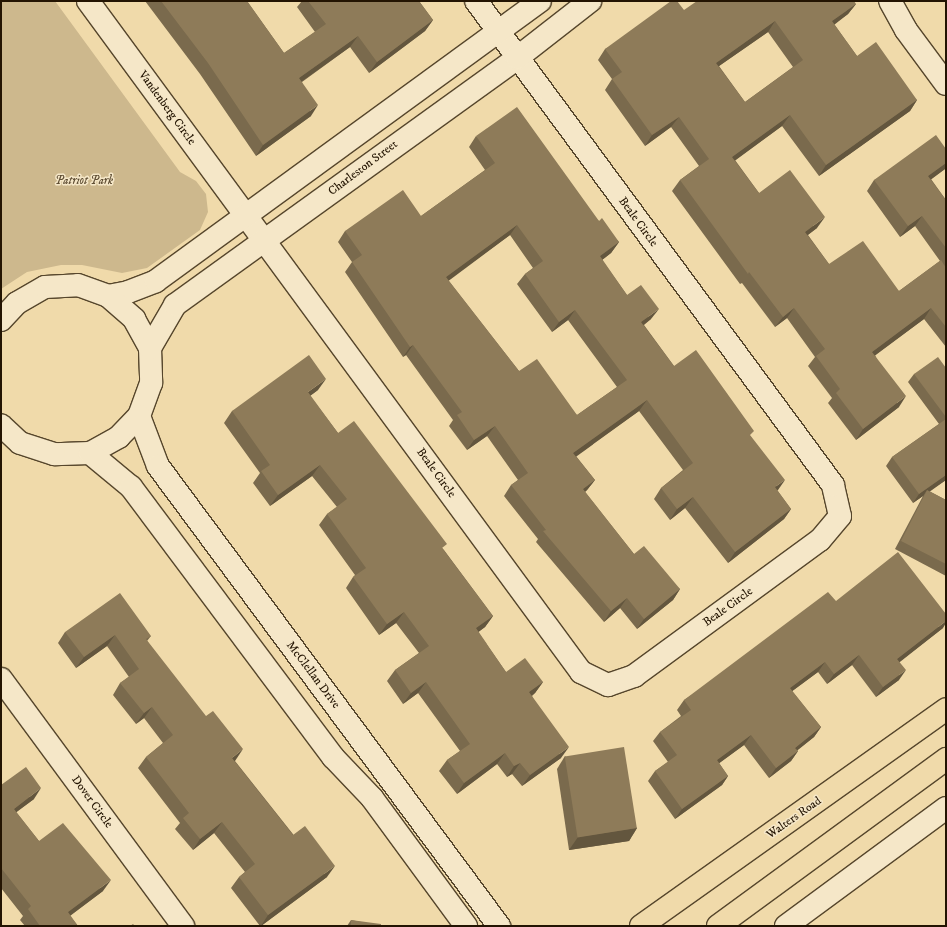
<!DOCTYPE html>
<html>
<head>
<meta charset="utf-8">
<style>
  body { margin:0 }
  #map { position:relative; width:947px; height:927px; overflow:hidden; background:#f0daaa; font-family:"IM FELL DW Pica",serif }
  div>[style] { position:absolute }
  .green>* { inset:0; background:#cdb88d }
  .roads { filter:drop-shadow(1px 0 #56462c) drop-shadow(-1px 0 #56462c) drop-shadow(0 1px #56462c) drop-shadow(0 -1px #56462c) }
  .street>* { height:22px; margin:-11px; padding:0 11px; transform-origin:11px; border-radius:11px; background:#f5e7c8 }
  .primary>* { height:22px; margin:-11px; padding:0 11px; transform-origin:11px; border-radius:11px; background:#f0daaa }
  .wall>* { inset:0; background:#7a6a4d }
  .shaded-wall>* { inset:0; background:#63563e }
  .building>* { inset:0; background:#8e7b59; transform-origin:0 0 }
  span { translate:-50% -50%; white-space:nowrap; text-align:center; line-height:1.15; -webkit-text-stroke:3px #f5e7c8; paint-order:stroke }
  .street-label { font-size:12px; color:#231402 }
  .park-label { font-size:12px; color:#5e4d33; font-style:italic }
  .frame { position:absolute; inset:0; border:2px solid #231402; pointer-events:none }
</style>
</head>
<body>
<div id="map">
  <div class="green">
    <i style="clip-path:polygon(1px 1px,55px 1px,180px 172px,196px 181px,206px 194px,208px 212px,200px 230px,147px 268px,122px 273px,82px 265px,61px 265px,27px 272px,1px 289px)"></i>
  </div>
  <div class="roads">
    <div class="street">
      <i style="left:88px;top:1px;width:833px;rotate:53.69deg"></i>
      <i style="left:581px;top:672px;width:30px;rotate:26deg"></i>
      <i style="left:608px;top:685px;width:28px;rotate:-19deg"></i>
      <i style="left:634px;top:676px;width:230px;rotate:-36.2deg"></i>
      <i style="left:820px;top:540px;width:31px;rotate:-50deg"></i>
      <i style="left:840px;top:516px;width:32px;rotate:-103deg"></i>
      <i style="left:833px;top:485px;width:601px;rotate:-126.41deg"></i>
      <i style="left:890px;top:1px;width:33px;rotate:61deg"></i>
      <i style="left:906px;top:30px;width:67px;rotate:53.5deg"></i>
      <i style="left:108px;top:296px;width:20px;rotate:-11deg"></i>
      <i style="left:128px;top:292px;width:30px;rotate:-21deg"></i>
      <i style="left:156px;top:281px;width:475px;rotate:-36.1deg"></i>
      <i style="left:1px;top:320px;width:23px;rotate:-47deg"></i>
      <i style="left:17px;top:303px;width:32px;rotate:-30deg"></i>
      <i style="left:45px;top:287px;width:33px;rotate:-3deg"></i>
      <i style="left:78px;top:285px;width:32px;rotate:20deg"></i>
      <i style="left:108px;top:296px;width:35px;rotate:41deg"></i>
      <i style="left:134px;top:319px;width:33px;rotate:61deg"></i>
      <i style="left:150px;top:348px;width:35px;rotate:88deg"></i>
      <i style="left:151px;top:383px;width:35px;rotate:110deg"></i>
      <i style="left:139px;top:416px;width:29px;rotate:134deg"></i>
      <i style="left:119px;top:437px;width:33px;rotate:151deg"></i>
      <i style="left:90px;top:453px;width:36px;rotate:178deg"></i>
      <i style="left:54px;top:454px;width:36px;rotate:-162deg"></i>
      <i style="left:20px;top:443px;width:26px;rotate:-137deg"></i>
      <i style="left:150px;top:348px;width:50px;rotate:-59.8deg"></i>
      <i style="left:175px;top:305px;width:422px;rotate:-35.8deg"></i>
      <i style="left:517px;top:58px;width:93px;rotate:-38deg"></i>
      <i style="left:139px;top:416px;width:53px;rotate:69.2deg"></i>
      <i style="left:158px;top:466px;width:573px;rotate:53.45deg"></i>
      <i style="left:90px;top:453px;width:53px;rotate:39.7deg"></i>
      <i style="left:131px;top:487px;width:337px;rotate:53.2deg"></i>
      <i style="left:333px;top:757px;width:57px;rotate:46.4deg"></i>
      <i style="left:372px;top:798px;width:159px;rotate:53.7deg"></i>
      <i style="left:1px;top:679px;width:307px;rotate:53.6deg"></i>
      <i style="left:786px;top:926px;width:199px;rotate:-36.4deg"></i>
    </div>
    <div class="primary">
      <i style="left:641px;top:926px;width:374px;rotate:-35.4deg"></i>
      <i style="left:718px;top:926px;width:283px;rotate:-36.2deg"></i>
    </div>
  </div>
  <div class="wall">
    <i style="clip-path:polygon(145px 1px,247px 1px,284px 53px,315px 32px,297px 7px,302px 1px,419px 1px,433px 20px,425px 31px,369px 73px,350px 47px,302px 82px,311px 116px,256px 156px,200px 74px)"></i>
    <i style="clip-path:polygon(evenodd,856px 4px,848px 14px,834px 24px,857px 56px,917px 100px,910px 111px,819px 176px,782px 126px,735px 160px,759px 193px,817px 228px,808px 235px,829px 264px,899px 291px,940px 261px,915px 226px,900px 237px,867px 191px,874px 180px,946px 149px,946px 167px,945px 169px,931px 179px,946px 200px,946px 347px,924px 319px,875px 355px,899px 407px,856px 440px,828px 403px,832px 398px,808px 366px,815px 357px,787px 318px,775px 327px,742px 283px,740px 284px,672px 191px,680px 180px,699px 166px,671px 127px,645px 146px,605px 90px,612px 79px,598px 60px,605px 49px,684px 10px,856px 4px,768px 32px,793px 67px,745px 102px,719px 66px,768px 32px)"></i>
    <i style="clip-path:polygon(evenodd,476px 136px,599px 221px,619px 242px,611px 253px,602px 260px,627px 295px,651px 319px,644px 325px,674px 366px,751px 437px,778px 490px,777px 490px,791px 509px,784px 519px,728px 563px,685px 508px,670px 520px,654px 499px,661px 488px,683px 470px,639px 411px,576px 456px,595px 480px,587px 490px,585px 492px,634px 554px,680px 589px,673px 600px,637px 629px,620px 608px,604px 622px,536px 542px,538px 539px,504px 496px,511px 485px,518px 480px,487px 436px,467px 450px,449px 426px,453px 420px,406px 355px,403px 357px,345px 272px,352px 262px,338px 242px,345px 231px,421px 216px,485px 170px,469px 147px,476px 136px,510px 235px,533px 268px,525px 274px,517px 284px,552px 332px,568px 320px,617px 387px,577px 415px,519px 371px,448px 280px,510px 235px)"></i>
    <i style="clip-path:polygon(946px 368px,946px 480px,929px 491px,946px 500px,946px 576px,895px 549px,923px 496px,913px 503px,886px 466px,892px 457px,939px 424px,908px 382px,914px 374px)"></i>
    <i style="clip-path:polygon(318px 390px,310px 396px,338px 433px,444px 550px,493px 616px,485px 627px,478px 632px,506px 672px,543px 682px,535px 693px,532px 696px,561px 758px,522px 786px,512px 774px,507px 777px,497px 764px,457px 794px,439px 771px,447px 760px,460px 751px,418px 693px,403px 704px,387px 681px,395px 670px,419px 653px,396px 623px,379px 635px,346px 588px,353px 577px,355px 575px,319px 525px,327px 514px,337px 507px,312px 476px,270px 506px,253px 483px,260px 473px,224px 423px,232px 411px)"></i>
    <i style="clip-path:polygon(836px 601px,943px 628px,899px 662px,899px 680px,876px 697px,852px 665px,827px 684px,818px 672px,792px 691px,821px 727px,814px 737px,797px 750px,798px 751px,791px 761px,769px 778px,744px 745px,719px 763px,728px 776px,722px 785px,675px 819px,648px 781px,655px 771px,668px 762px,653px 741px,660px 732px,681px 716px,677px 710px,684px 700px)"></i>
    <i style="clip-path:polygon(65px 632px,151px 636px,147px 641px,235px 761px,327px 877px,261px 926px,260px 926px,231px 888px,239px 877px,245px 872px,214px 833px,193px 850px,175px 829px,180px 823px,138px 768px,146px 757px,163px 743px,144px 718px,136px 724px,113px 695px,120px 683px,129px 677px,107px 646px,76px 668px,58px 643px)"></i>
    <i style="clip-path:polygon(565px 756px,637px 828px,629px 841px,569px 850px,557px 769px)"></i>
    <i style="clip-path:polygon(1px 785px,34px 799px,16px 812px,39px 841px,103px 891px,70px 916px,78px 926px,25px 926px,20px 920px,23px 916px,1px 888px)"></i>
    <i style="clip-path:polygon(351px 920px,381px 926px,347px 926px)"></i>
  </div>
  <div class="shaded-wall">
    <i style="clip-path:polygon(856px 4px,848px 14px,825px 32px,832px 21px)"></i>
    <i style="clip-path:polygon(433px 20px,425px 31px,369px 73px,377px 62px)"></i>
    <i style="clip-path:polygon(775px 21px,768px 32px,709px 73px,716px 63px)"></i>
    <i style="clip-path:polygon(358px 36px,350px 47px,291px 89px,299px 78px)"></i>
    <i style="clip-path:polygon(917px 100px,910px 111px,819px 176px,826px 165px)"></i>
    <i style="clip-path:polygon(318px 105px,311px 116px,256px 156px,263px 145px)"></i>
    <i style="clip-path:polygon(790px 115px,782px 126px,725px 168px,732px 157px)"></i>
    <i style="clip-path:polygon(679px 117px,671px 127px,645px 146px,652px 135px)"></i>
    <i style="clip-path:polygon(946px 163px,946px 167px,945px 169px,921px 187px,928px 176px)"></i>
    <i style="clip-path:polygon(922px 216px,915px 226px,900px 237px,908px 226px)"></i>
    <i style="clip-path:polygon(825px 217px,817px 228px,798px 242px,805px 232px)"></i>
    <i style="clip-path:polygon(517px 225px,510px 235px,439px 288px,446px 277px)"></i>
    <i style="clip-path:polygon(619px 242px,611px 253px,593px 267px,600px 256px)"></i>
    <i style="clip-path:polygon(794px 308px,787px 318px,775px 327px,783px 317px)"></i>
    <i style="clip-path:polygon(931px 308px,924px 319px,865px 363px,872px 352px)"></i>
    <i style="clip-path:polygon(659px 309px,651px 319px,634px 332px,641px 322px)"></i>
    <i style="clip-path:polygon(575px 310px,568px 320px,552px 332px,559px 322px)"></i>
    <i style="clip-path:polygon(413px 345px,406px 355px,403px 357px,410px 347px)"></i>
    <i style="clip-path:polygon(326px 379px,318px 390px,300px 403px,308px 392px)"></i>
    <i style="clip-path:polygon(906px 396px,899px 407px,856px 440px,863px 429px)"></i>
    <i style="clip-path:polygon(647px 400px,639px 411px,566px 464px,573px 453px)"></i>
    <i style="clip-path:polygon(495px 426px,487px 436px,467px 450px,474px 440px)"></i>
    <i style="clip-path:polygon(320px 465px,312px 476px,270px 506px,278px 495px)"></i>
    <i style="clip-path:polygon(946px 475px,946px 480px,925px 495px,927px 490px,923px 496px,913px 503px,919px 494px)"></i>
    <i style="clip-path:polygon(595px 480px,587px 490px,576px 500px,583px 489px)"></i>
    <i style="clip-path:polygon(785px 480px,778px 490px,767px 498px,775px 487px)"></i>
    <i style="clip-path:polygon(693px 497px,685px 508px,670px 520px,677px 509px)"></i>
    <i style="clip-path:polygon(791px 509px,784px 519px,728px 563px,735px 552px)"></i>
    <i style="clip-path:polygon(680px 589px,673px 600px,637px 629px,644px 619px)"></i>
    <i style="clip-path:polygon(627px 598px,620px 608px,604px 622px,611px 611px)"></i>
    <i style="clip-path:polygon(404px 612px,396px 623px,379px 635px,387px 624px)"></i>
    <i style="clip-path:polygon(493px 616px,485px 627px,468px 640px,476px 628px)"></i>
    <i style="clip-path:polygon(946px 621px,946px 623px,943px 628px,891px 669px,897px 659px)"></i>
    <i style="clip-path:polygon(115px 635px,107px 646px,76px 668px,84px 657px)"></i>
    <i style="clip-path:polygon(859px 655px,852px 665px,827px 684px,834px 674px)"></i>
    <i style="clip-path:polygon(825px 662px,818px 672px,783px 698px,790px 688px)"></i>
    <i style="clip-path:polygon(906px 670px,899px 680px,876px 697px,883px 687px)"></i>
    <i style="clip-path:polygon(426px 682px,418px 693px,403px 704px,411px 693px)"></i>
    <i style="clip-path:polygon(543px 682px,535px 693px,521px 703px,529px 692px)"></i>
    <i style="clip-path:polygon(152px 707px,144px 718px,136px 724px,144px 713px)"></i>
    <i style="clip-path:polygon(821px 727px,814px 737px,788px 758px,795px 748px)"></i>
    <i style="clip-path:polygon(751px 735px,744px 745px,710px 770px,717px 760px)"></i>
    <i style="clip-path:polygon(569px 747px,561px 758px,522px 786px,530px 775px)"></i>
    <i style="clip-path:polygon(243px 749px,235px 761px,225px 769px,232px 758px)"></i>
    <i style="clip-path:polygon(798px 751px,791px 761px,769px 778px,776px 768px)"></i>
    <i style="clip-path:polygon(505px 753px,497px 764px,457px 794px,464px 783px)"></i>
    <i style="clip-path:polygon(520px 763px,512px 774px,507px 777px,514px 766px)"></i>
    <i style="clip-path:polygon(728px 776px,722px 785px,675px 819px,682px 809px)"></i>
    <i style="clip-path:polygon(41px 788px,34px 799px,6px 820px,14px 809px)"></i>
    <i style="clip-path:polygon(222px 822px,214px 833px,193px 850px,200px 839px)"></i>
    <i style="clip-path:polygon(637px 828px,629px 841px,569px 850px,578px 837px)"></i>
    <i style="clip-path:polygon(335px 866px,327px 877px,261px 926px,268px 915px)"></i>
    <i style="clip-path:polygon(111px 880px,103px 891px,60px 923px,68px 912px)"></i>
  </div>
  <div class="building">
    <i style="clip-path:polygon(161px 1px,247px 1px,284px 53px,326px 24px,308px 1px,419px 1px,433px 20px,377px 62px,358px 36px,299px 78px,318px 105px,263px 145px,208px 63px)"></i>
    <i style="clip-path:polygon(evenodd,671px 1px,677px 1px,684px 10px,697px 1px,854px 1px,856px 4px,832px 21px,857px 56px,876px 42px,917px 100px,826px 165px,790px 115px,732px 157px,759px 193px,790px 170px,825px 217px,805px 232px,829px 264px,863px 241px,899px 291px,941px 260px,946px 268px,946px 327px,931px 308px,872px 352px,906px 396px,863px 429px,836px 393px,840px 389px,816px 356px,825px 349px,794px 308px,783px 317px,749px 272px,748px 274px,680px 180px,709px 159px,679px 117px,652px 135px,612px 79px,622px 72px,605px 49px,671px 1px,775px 21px,803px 60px,745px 102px,716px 63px,775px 21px)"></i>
    <i style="clip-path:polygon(evenodd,517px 107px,599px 221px,602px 218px,619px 242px,600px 256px,627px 295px,641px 285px,659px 309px,641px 322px,674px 366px,696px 350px,754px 431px,750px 435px,785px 480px,775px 487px,791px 509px,735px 552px,693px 497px,677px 509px,661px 488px,693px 463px,647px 400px,573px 453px,595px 480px,583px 489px,634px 554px,644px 546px,680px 589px,644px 619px,627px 598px,611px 611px,543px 531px,546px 530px,511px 485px,528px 473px,495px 426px,474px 440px,457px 415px,462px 412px,413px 345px,410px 347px,352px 262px,362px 255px,345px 231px,403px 190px,421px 216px,495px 163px,476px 136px,517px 107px,517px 225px,543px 261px,525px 274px,559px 322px,575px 310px,627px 380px,577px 415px,537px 359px,519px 371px,446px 277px,517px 225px)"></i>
    <i style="clip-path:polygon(936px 135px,946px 149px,946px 163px,928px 176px,946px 200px,946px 248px,922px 216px,908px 226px,874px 180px)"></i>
    <i style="clip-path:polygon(309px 355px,326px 379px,308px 392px,338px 433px,354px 421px,447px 544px,442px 548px,493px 616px,476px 628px,506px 672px,525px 658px,543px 682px,529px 692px,569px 747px,530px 775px,520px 763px,514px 766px,505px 753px,464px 783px,447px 760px,470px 744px,426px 682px,411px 693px,395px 670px,429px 646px,404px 612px,387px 624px,353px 577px,366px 568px,327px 514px,347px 499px,320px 465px,278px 495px,261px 471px,270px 465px,232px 411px)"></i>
    <i style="clip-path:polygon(938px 357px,946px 368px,946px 417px,914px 374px)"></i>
    <i style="clip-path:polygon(946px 419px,946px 475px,919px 494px,892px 457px)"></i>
    <i style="clip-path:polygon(927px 490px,946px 500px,946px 564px,901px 541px)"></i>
    <i style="clip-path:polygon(898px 552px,946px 614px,946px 621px,897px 659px,906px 670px,883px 687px,859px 655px,834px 674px,825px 662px,790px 688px,821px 727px,795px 748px,798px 751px,776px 768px,751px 735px,717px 760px,728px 776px,682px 809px,655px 771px,677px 755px,660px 732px,691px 710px,684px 700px,828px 592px,836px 601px)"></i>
    <i style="clip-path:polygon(120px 593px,151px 636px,146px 639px,206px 716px,213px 711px,243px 749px,232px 758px,293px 835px,305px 826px,335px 866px,268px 915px,239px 877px,255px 864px,222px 822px,200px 839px,183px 818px,189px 813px,146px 757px,173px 735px,152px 707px,144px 713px,120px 683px,139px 669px,115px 635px,84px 657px,65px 632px)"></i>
    <i style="left:624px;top:747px;width:82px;height:60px;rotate:81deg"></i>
    <i style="clip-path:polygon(26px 767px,41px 788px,14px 809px,39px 841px,63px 823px,111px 880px,68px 912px,78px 926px,40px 926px,28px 909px,31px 906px,1px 868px,1px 785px)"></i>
    <i style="clip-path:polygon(351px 920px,381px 924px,381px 926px,351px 926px)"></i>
    <i style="clip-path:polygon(133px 924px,135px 926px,130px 926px)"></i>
  </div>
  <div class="street-label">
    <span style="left:167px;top:108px;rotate:54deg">Vandenberg Circle</span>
    <span style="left:363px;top:168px;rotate:-37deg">Charleston Street</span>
    <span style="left:638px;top:222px;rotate:54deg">Beale Circle</span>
    <span style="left:436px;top:473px;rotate:54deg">Beale Circle</span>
    <span style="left:728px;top:607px;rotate:-36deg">Beale Circle</span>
    <span style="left:313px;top:675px;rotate:53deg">McClellan Drive</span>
    <span style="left:92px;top:802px;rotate:54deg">Dover Circle</span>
    <span style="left:794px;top:818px;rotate:-35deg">Walters Road</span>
  </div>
  <div class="park-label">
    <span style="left:84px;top:181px">Patriot Park</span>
  </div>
  <div class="frame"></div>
</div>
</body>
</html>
